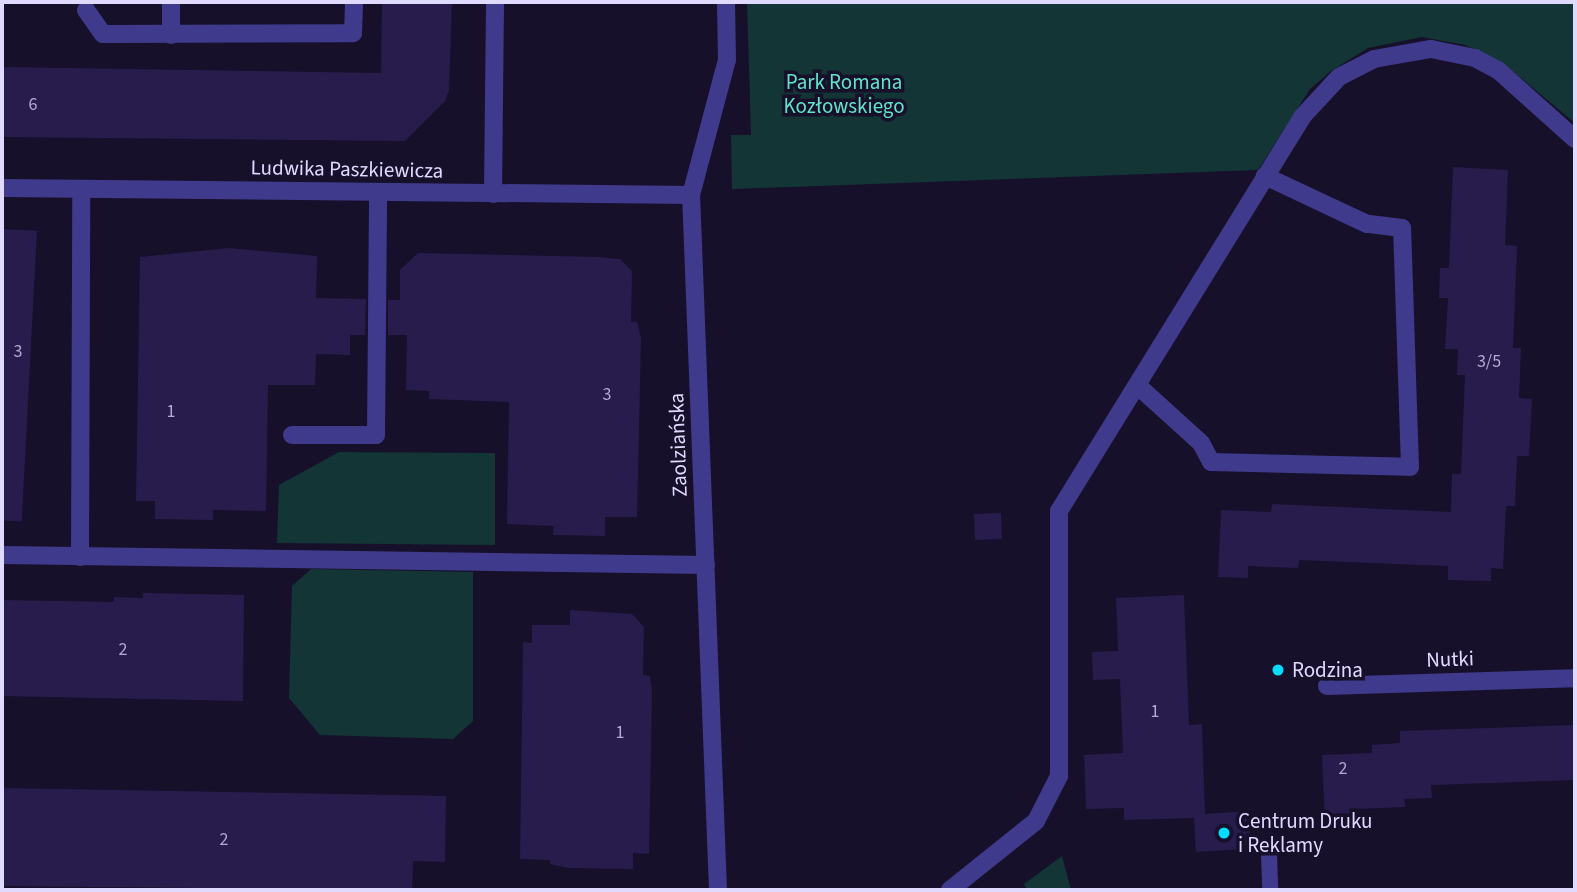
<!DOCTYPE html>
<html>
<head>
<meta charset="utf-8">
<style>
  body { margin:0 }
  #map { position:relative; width:1577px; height:892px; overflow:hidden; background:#16102b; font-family:"Source Sans 3",sans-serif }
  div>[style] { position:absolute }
  .green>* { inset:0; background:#133536 }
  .building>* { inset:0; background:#281c4d; transform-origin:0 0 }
  .lane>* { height:16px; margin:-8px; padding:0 8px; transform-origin:8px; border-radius:8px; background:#403a8c }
  .street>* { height:18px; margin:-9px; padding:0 9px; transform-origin:9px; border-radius:9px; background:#403a8c }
  .dots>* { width:19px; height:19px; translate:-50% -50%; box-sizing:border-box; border:4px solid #16102b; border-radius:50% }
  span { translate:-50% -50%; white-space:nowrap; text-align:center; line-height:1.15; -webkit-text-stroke:7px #16102b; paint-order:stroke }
  .number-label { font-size:18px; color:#b2aad2 }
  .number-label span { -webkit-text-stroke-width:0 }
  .park-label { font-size:21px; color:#61e4c9 }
  .street-label { font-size:21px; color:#e0daff }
  .poi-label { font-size:21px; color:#e0daff }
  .left { translate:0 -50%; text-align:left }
  .frame { position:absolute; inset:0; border:4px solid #e0daff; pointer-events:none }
</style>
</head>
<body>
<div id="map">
  <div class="green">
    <i style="clip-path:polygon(747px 2px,1575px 2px,1575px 123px,1502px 62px,1465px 45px,1422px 37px,1368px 48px,1331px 71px,1310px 89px,1258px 170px,732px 189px,731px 135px,751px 135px)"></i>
    <i style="clip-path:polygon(339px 452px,495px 453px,495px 545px,277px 543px,279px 485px)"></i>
    <i style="clip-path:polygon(311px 569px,473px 572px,473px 721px,453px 739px,320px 735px,289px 698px,292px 586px)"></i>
    <i style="clip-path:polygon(1062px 856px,1071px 890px,1027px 890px,1024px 884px)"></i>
  </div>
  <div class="building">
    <i style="clip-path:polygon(382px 2px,452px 2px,449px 90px,445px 101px,405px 141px,2px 137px,2px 67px,381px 73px)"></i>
    <i style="clip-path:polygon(1453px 167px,1508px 170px,1505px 245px,1517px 246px,1513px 348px,1521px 348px,1519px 398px,1532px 399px,1529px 456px,1517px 456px,1515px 506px,1506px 506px,1503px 569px,1491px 568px,1491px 581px,1448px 580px,1448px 566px,1299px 560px,1298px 568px,1248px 566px,1248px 578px,1218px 577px,1221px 510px,1271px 512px,1272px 504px,1451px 512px,1452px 474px,1461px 474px,1465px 375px,1457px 375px,1458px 349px,1445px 349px,1448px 298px,1439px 298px,1440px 268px,1449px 268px)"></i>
    <i style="left:2px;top:229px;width:35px;height:291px;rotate:3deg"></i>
    <i style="clip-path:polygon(229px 248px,317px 256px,316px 298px,366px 299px,365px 335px,350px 335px,350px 355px,316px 354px,315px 385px,268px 385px,266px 511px,213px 510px,213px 520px,155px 519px,155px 501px,136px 501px,140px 257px)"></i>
    <i style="clip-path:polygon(418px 253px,598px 257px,620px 259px,632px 271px,631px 322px,637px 322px,641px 338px,637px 517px,605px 517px,605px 536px,553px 535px,554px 526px,507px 524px,509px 402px,429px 399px,429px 391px,406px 390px,407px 335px,388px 335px,388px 300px,400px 300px,400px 270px)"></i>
    <i style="left:1001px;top:513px;width:26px;height:27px;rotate:88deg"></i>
    <i style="clip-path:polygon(143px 593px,244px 595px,243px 701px,2px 696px,2px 600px,114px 602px,114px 597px,143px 598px)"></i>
    <i style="clip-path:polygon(1184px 595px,1189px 725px,1202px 724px,1205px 814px,1248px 811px,1250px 840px,1242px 849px,1196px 852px,1194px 818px,1124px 820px,1124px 808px,1086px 809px,1084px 755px,1123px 753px,1120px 679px,1093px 680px,1092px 652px,1118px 651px,1116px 598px)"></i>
    <i style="clip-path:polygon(570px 610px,632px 614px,644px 627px,643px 675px,650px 676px,652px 692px,649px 854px,633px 853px,633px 869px,567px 868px,550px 864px,550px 860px,520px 859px,523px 642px,532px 643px,532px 625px,570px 625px)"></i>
    <i style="clip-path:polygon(1575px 725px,1575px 780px,1431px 785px,1432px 798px,1404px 799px,1405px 807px,1354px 809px,1354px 821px,1325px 822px,1322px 755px,1372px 753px,1372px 745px,1400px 743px,1400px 731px)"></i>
    <i style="clip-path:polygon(2px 788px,446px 796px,445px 862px,413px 861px,412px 890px,2px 886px)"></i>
  </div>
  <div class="lane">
    <i style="left:1269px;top:854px;width:36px;rotate:88deg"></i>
  </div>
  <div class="street">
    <i style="left:86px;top:10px;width:29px;rotate:55deg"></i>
    <i style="left:103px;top:34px;width:250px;rotate:-0.2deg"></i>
    <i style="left:353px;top:33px;width:31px;rotate:-88deg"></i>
    <i style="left:171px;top:35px;width:33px;rotate:-90deg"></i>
    <i style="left:2px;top:188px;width:689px;rotate:0.58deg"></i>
    <i style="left:493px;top:194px;width:192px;rotate:-89.4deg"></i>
    <i style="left:1137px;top:385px;width:86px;rotate:42.2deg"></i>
    <i style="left:1201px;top:443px;width:21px;rotate:62deg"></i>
    <i style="left:1211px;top:462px;width:199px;rotate:1.4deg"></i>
    <i style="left:1410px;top:467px;width:239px;rotate:-91.9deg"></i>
    <i style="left:1402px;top:228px;width:35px;rotate:-173deg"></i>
    <i style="left:1367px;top:224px;width:113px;rotate:-154.8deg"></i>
    <i style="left:292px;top:435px;width:84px"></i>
    <i style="left:376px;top:435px;width:242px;rotate:-89.5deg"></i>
    <i style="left:2px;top:555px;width:704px;rotate:0.81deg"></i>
    <i style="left:80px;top:557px;width:367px;rotate:-89.8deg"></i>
    <i style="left:1327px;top:686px;width:248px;rotate:-1.8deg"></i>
    <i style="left:718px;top:890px;width:696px;rotate:-92.22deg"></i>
    <i style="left:691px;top:195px;width:140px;rotate:-75.1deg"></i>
    <i style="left:727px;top:60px;width:58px;rotate:-91deg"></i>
    <i style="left:950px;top:890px;width:110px;rotate:-38.7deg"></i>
    <i style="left:1036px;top:821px;width:51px;rotate:-62.9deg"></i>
    <i style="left:1059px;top:776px;width:265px;rotate:-90deg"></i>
    <i style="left:1059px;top:511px;width:463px;rotate:-58.3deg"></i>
    <i style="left:1302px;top:117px;width:54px;rotate:-47.2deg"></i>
    <i style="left:1339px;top:77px;width:39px;rotate:-27deg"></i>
    <i style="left:1374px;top:59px;width:58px;rotate:-10deg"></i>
    <i style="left:1431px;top:49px;width:45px;rotate:11.6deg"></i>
    <i style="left:1475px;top:58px;width:26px;rotate:28deg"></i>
    <i style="left:1498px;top:70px;width:103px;rotate:41.9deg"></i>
  </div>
  <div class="dots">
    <i style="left:1278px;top:670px;background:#06dcff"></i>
    <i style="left:1224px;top:833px;background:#06dcff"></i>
  </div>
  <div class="number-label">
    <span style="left:33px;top:105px">6</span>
    <span style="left:18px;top:352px">3</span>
    <span style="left:1489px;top:362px">3/5</span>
    <span style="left:607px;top:395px">3</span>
    <span style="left:171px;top:412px">1</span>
    <span style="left:123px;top:650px">2</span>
    <span style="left:1155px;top:712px">1</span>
    <span style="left:620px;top:733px">1</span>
    <span style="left:1343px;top:769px">2</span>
    <span style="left:224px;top:840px">2</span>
  </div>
  <div class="park-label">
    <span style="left:844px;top:94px">Park Romana<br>Kozłowskiego</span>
  </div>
  <div class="street-label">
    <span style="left:347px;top:169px;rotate:1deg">Ludwika Paszkiewicza</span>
    <span style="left:678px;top:445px;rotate:-92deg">Zaolziańska</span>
    <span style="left:1450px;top:659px;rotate:-2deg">Nutki</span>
  </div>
  <div class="poi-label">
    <span class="left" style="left:1292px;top:670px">Rodzina</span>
    <span class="left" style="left:1238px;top:833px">Centrum Druku<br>i Reklamy</span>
  </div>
  <div class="frame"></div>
</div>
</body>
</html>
